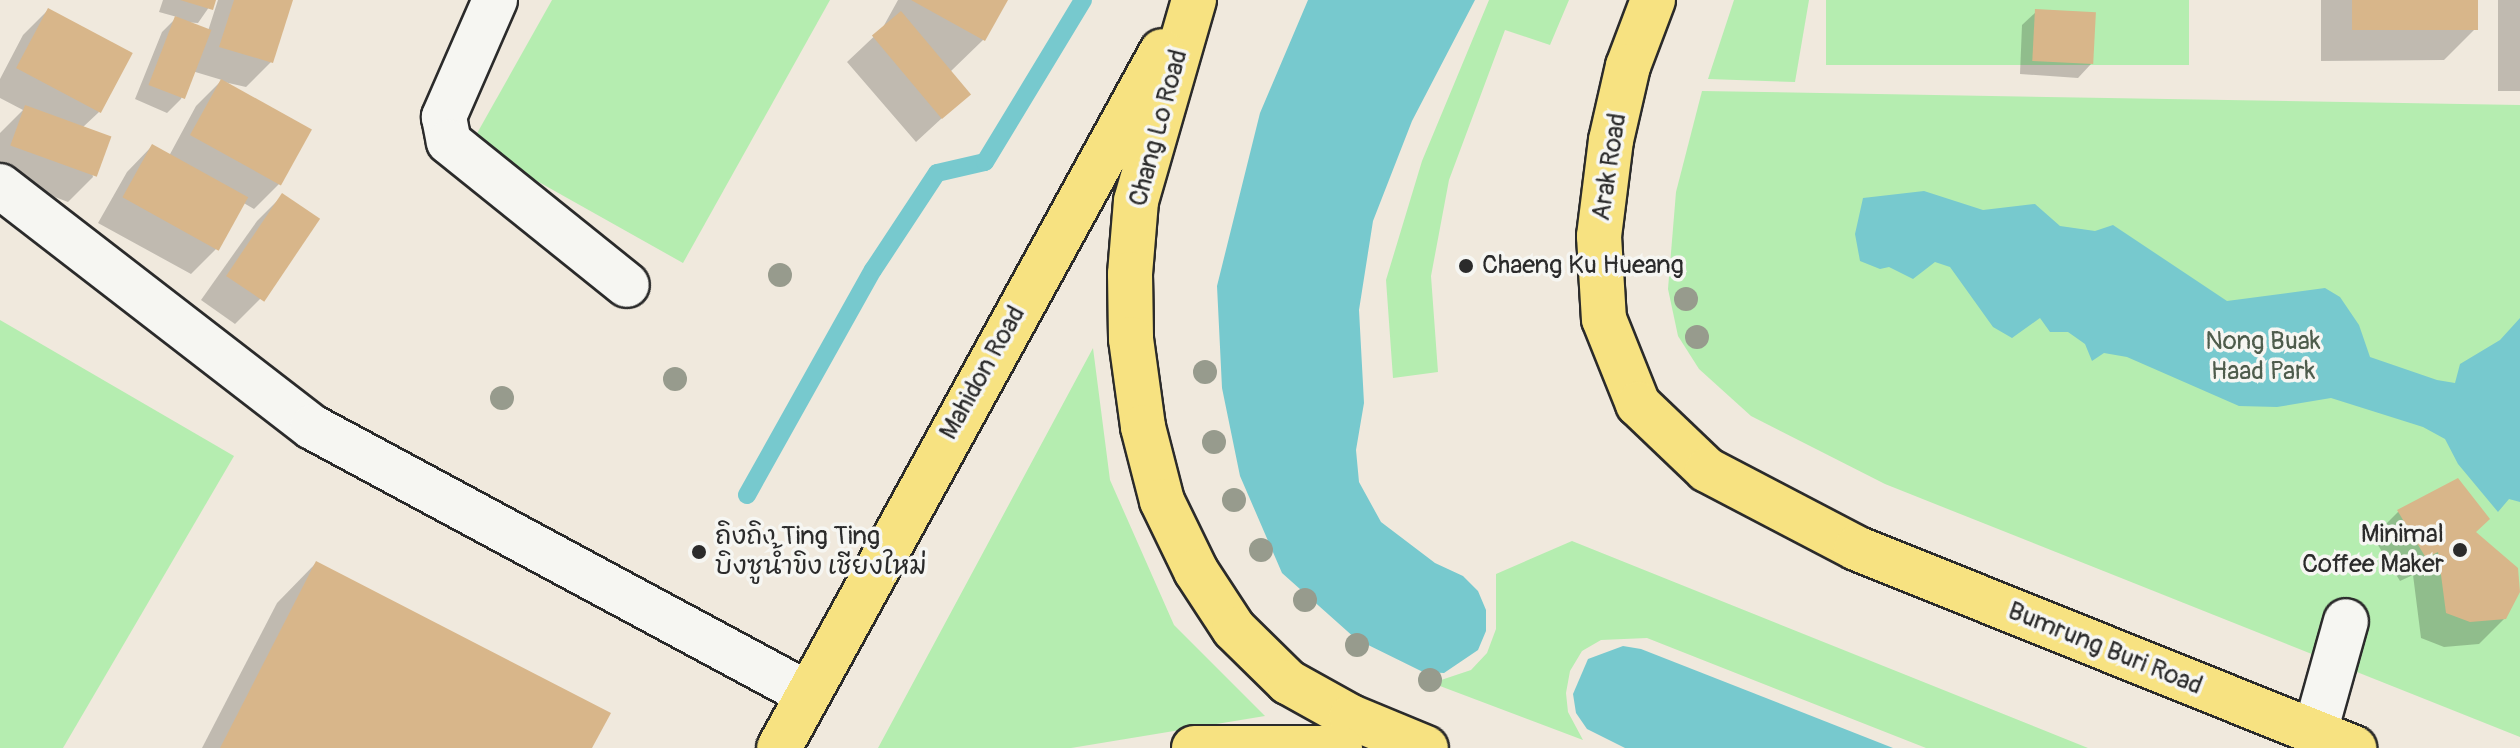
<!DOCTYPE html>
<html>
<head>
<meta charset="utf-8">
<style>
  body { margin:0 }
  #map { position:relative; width:2520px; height:748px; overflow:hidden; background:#f0e9dd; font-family:Pangolin,"Playpen Sans Thai",sans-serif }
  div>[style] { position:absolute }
  .green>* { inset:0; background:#b5edb0; transform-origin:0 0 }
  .water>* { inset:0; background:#77c9ce }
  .shadow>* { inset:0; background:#0003; transform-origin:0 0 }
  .stream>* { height:18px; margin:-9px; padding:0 9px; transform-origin:9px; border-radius:9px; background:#77c9ce }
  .building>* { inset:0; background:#d8b68a; transform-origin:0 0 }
  .roads { filter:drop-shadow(2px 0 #2b2b2b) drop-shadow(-2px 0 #2b2b2b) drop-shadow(0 2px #2b2b2b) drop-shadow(0 -2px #2b2b2b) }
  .minor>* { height:44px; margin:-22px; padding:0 22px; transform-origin:22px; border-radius:22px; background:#f6f6f2 }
  .major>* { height:44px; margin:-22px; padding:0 22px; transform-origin:22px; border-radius:22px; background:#f7e281 }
  .trees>* { width:24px; height:24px; margin:-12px; border-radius:50%; background:#979b8d }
  .dots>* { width:22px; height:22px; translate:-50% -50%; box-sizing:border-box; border:4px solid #f6f6f2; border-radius:50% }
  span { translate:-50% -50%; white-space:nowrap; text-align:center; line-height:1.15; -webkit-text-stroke:7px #f6f6f2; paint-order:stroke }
  .street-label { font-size:26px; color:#2b2b2b }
  .poi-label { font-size:26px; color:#2b2b2b }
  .left { translate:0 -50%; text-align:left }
  .right { translate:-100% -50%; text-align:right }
  .park-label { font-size:26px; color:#4e5c4c }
</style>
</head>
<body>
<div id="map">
  <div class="green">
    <i style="clip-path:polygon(552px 0,830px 0,683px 263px,471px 144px)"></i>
    <i style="clip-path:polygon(1489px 0,1569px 0,1550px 45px,1505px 30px,1449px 180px,1431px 276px,1438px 372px,1393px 378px,1386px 280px,1422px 161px)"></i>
    <i style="clip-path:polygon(1734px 0,1809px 0,1795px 82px,1708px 79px)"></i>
    <i style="left:1826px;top:0;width:363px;height:65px"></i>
    <i style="clip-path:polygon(1702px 91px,2520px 105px,2520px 737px,1885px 484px,1751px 416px,1699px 369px,1678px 336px,1668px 289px,1676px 192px)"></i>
    <i style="clip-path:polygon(0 320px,234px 456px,63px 748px,0 748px)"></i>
    <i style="clip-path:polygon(1093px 348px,1110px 480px,1174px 625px,1265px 716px,1071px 748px,878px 748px)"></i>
    <i style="clip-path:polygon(1572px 541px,2088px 748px,1926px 748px,1647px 638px,1601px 640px,1582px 651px,1570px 671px,1566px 693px,1568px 712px,1583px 740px,1432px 683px,1471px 670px,1487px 653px,1496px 629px,1496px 574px)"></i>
  </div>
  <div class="water">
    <i style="clip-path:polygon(1308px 0,1475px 0,1412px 121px,1373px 221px,1359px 310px,1364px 403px,1356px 450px,1359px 482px,1381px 522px,1435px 563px,1463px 576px,1478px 591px,1486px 610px,1486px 631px,1478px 650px,1444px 673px,1423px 672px,1356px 639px,1282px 573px,1240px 476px,1222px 388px,1217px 286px,1260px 113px)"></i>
    <i style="clip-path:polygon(1924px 191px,1983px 210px,2035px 204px,2060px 226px,2095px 231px,2113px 225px,2227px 301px,2325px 288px,2340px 297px,2359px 325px,2370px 357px,2437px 380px,2455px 383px,2460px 364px,2500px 340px,2520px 318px,2520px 502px,2509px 499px,2498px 512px,2458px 464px,2445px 439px,2423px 427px,2331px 398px,2277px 407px,2239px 406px,2127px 357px,2104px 353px,2092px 361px,2085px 344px,2068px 332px,2050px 332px,2040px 318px,2012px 338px,1993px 327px,1950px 267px,1935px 262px,1913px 279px,1889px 267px,1880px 269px,1860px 261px,1855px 234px,1863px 198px)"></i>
    <i style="clip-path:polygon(1623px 646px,1641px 649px,1893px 748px,1625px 748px,1587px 729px,1576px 713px,1573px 694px,1588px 659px)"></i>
  </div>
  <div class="shadow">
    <i style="clip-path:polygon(163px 0,214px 0,198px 23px,183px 22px,208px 31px,218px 0,291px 0,271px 62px,246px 87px,224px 82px,279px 184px,254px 209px,242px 202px,216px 249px,191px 274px,98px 223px,127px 172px,152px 146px,169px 156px,196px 106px,222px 80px,192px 71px,181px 99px,167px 113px,135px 99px,162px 32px,177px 17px,159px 12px)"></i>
    <i style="clip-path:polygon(898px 0,1006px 0,983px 40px,950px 72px,968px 94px,916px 142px,847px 62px,882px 29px)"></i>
    <i style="clip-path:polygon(2321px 0,2476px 0,2477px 27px,2444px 60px,2321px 61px)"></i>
    <i style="left:2498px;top:0;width:22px;height:91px"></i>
    <i style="clip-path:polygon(48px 10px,99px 112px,82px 128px,93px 177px,68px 202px,0 176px,0 133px,23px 110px,0 98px,0 79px,23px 35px)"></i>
    <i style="clip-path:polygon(2036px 12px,2091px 64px,2078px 78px,2020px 74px,2022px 25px)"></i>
    <i style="clip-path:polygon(282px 196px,317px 220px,260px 299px,235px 324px,201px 300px,257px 221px)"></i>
    <i style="clip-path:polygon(2458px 480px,2505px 618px,2479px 644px,2444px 647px,2421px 638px,2413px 575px,2400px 581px,2373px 537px,2398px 512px)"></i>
    <i style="clip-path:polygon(316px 563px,590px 748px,202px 748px,277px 603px)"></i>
  </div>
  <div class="stream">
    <i style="left:747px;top:495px;width:258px;rotate:-60.8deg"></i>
    <i style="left:873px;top:270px;width:116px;rotate:-56.6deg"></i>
    <i style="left:937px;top:173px;width:49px;rotate:-12.9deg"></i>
    <i style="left:985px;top:162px;width:189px;rotate:-58.8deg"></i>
  </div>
  <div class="building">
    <i style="clip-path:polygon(180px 0,216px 0,213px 10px)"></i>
    <i style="clip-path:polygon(234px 0,293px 0,273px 63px,219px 47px)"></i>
    <i style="clip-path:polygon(911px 0,1008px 0,985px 41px)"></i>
    <i style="left:2352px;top:0;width:126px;height:30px"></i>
    <i style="left:48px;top:8px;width:96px;height:68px;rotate:28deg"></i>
    <i style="left:2035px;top:9px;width:61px;height:52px;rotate:3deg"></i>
    <i style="left:901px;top:11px;width:109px;height:38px;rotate:50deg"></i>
    <i style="left:175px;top:16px;width:39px;height:74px;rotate:21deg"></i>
    <i style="left:221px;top:79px;width:104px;height:64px;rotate:29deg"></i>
    <i style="left:25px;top:105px;width:92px;height:43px;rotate:20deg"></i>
    <i style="left:152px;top:144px;width:110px;height:61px;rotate:29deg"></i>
    <i style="left:282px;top:193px;width:46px;height:100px;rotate:34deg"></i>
    <i style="clip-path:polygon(2458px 478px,2490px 519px,2476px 532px,2518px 568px,2520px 592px,2506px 619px,2470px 622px,2446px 613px,2438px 552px,2426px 558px,2397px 510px)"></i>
    <i style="clip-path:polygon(316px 561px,611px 713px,592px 748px,220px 748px)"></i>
  </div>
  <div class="roads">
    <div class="minor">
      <i style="left:495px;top:0;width:128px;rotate:113.6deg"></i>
      <i style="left:444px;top:117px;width:25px;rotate:79deg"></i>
      <i style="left:449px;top:142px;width:228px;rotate:38.8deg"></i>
      <i style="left:0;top:186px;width:394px;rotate:37.7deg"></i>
      <i style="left:312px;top:427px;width:563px;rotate:28.29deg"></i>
      <i style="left:2315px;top:732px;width:115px;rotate:-74.4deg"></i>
    </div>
    <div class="major">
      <i style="left:1194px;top:0;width:209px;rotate:106.1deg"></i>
      <i style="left:1136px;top:201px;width:73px;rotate:94.7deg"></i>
      <i style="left:1130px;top:274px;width:65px;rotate:89.1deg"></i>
      <i style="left:1131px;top:339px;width:89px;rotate:82.2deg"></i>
      <i style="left:1143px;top:427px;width:76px;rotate:75.6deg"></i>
      <i style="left:1162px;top:501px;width:78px;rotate:64.1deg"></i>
      <i style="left:1196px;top:571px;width:69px;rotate:56.8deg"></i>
      <i style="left:1234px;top:629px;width:76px;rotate:44.5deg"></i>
      <i style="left:1288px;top:682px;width:72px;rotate:29.1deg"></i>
      <i style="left:1351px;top:717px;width:81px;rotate:22.5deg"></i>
      <i style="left:1653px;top:0;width:71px;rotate:110.7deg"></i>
      <i style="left:1628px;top:66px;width:76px;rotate:102.9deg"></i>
      <i style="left:1611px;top:140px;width:97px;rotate:97.1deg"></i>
      <i style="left:1599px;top:236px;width:83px;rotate:86.6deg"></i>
      <i style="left:1604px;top:319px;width:92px;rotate:68.2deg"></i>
      <i style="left:1638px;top:404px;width:95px;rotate:43.7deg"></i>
      <i style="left:1707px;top:470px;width:168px;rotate:27.6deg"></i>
      <i style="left:1856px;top:548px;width:537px;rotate:21.88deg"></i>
      <i style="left:779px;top:748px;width:795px;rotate:-61.21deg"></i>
      <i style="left:1194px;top:748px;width:146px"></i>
    </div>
  </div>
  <div class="trees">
    <i style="left:780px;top:275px"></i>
    <i style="left:1686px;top:299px"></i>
    <i style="left:1697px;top:337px"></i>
    <i style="left:1205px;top:372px"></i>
    <i style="left:675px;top:379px"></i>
    <i style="left:502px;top:398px"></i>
    <i style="left:1214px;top:442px"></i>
    <i style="left:1234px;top:500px"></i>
    <i style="left:1261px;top:550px"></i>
    <i style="left:1305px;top:600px"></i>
    <i style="left:1357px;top:645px"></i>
    <i style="left:1430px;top:680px"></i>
  </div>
  <div class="dots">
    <i style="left:1466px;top:266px;background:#2b2b2b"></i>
    <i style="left:2460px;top:550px;background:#2b2b2b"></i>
    <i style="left:699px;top:552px;background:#2b2b2b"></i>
  </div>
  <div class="street-label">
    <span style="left:1159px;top:128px;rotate:-75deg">Chang Lo Road</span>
    <span style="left:1610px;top:167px;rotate:-81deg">Arak Road</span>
    <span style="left:983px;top:373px;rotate:-61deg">Mahidon Road</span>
    <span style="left:2105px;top:649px;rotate:22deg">Bumrung Buri Road</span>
  </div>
  <div class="poi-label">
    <span class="left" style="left:1482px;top:266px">Chaeng Ku Hueang</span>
    <span class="right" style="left:2444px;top:550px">Minimal<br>Coffee Maker</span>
    <span class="left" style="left:715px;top:552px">ถิงถิง Ting Ting<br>บิงซูน้ำขิง เชียงใหม่</span>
  </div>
  <div class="park-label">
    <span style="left:2263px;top:357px">Nong Buak<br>Haad Park</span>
  </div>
</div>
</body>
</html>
